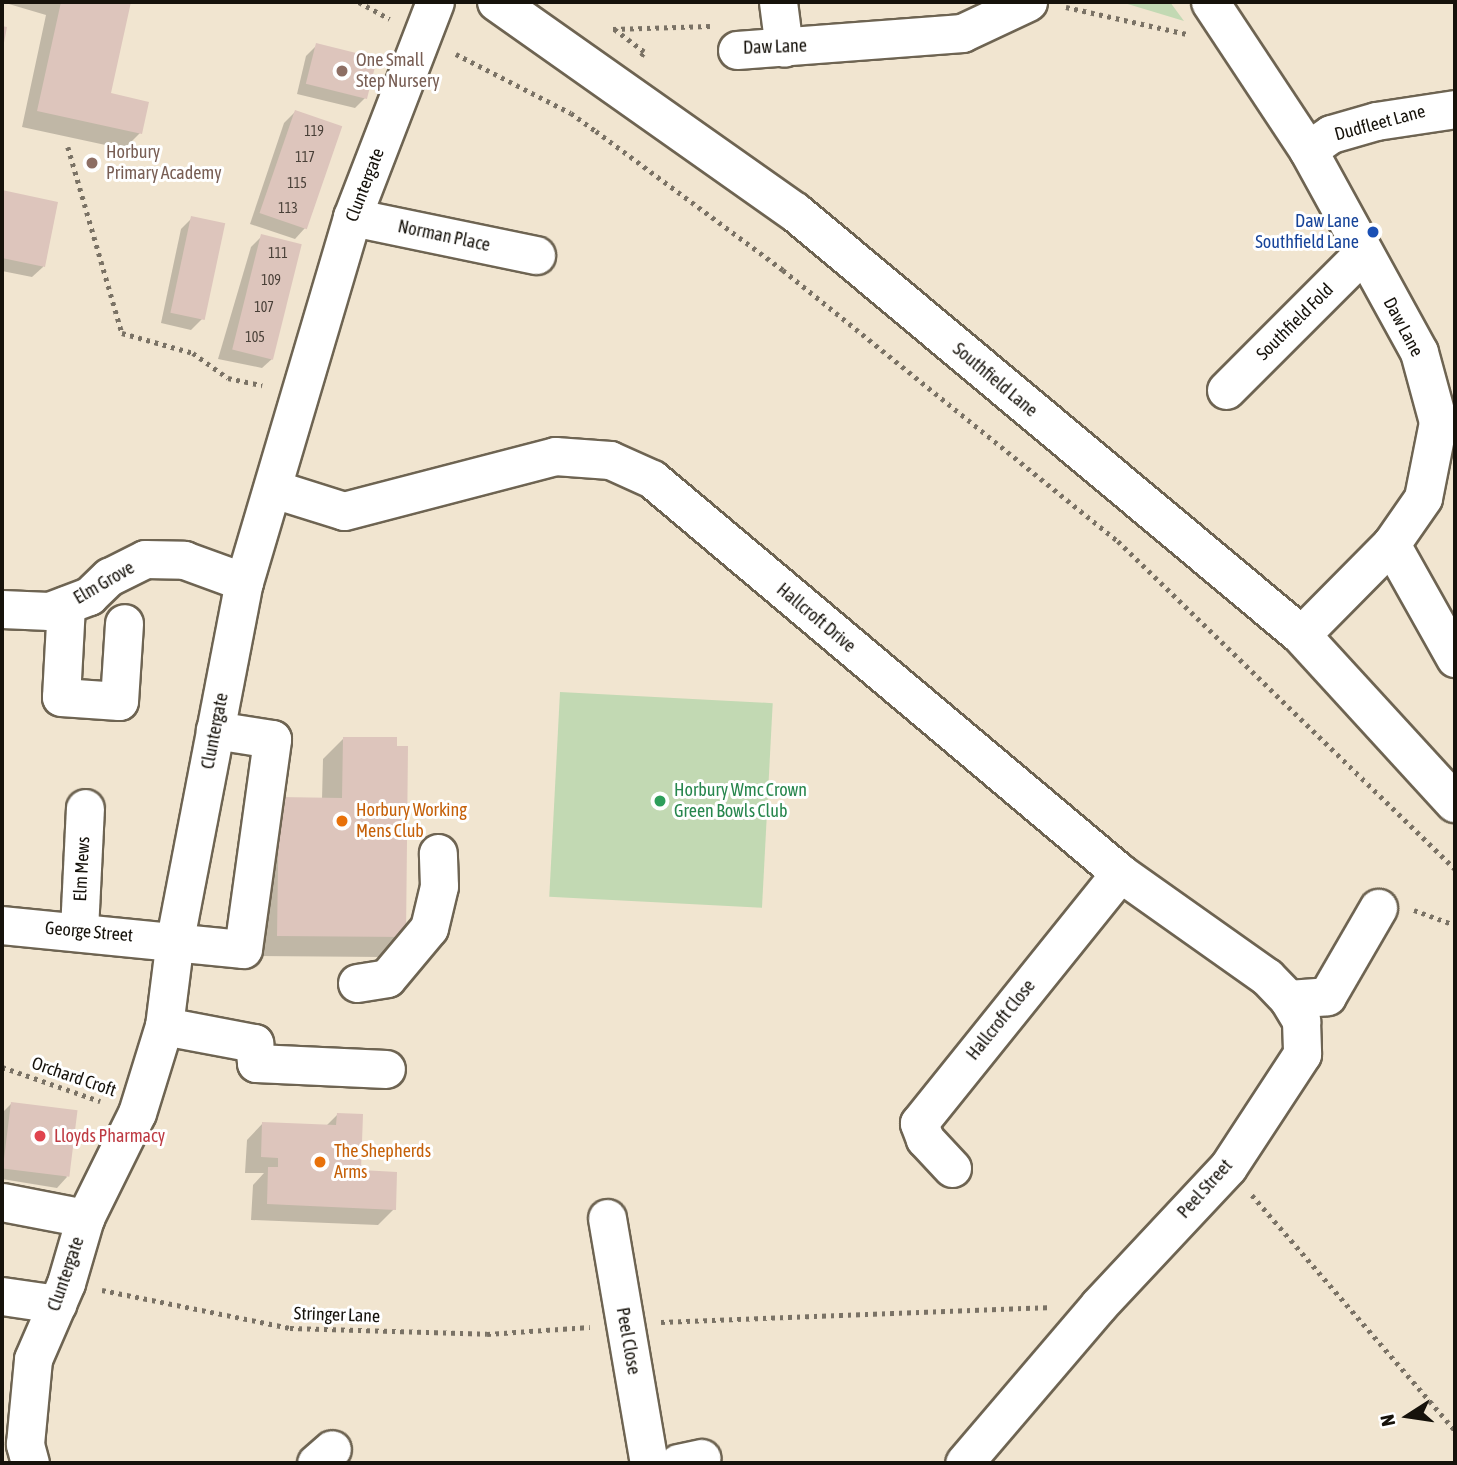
<!DOCTYPE html>
<html>
<head>
<meta charset="utf-8">
<style>
  body { margin:0 }
  #map { position:relative; width:1457px; height:1465px; overflow:hidden; background:#f1e5d0; font-family:"Asap Condensed",sans-serif }
  div>[style] { position:absolute }
  .green>* { inset:0; background:#c2d9b3; transform-origin:0 0 }
  .shadow>* { inset:0; background:#0003 }
  .building>* { inset:0; background:#ddc5bc; transform-origin:0 0 }
  .path>* { height:4.5px; margin-top:-2.25px; transform-origin:0; background:repeating-linear-gradient(90deg,#7a7265 0 3.5px,transparent 0 8.5px) }
  .roads { filter:drop-shadow(2px 0 #6e6452) drop-shadow(-2px 0 #6e6452) drop-shadow(0 2px #6e6452) drop-shadow(0 -2px #6e6452) }
  .minor>* { height:37px; margin:-18.5px; padding:0 18.5px; transform-origin:18.5px; border-radius:18.5px; background:#fff }
  .highway>* { height:38px; margin:-19px; padding:0 19px; transform-origin:19px; border-radius:19px; background:#fff }
  .dots>* { width:19px; height:19px; translate:-50% -50%; box-sizing:border-box; border:4px solid #fff; border-radius:50% }
  span { translate:-50% -50%; white-space:nowrap; text-align:center; line-height:1.15; -webkit-text-stroke:6px #fff; paint-order:stroke }
  .number-label { font-size:14px; color:#483f37 }
  .number-label span { -webkit-text-stroke-width:0 }
  .street-label { font-size:18px; color:#16120b }
  .education-label { font-size:18px; color:#785e54 }
  .left { translate:0 -50%; text-align:left }
  .transit-label { font-size:18px; color:#164399 }
  .right { translate:-100% -50%; text-align:right }
  .leisure-label { font-size:18px; color:#27864d }
  .food-label { font-size:18px; color:#c56008 }
  .health-label { font-size:18px; color:#be3a42 }
  .frame { position:absolute; inset:0; border:4px solid #16120b; pointer-events:none }
  .north { position:absolute; left:1373px; top:1381px; width:70px; height:70px; -webkit-text-stroke:5px #fff; paint-order:stroke; rotate:258deg; font-size:19px; font-weight:700; line-height:28px; text-align:center; color:#16120b }
  .north::after { content:''; display:block; margin:auto; width:24px; height:32px; background:#16120b; clip-path:polygon(50% 0,100% 100%,50% 72%,0 100%) }
</style>
</head>
<body>
<div id="map">
  <div class="green">
    <i style="clip-path:polygon(1121px 2px,1170px 2px,1184px 21px)"></i>
    <i style="left:560px;top:692px;width:213px;height:205px;rotate:3deg"></i>
  </div>
  <div class="shadow">
    <i style="clip-path:polygon(2px 2px,129px 2px,109px 95px,140px 133px,124px 149px,22px 127px,46px 15px)"></i>
    <i style="clip-path:polygon(317px 45px,366px 97px,355px 108px,297px 94px,306px 56px)"></i>
    <i style="clip-path:polygon(295px 112px,305px 228px,295px 239px,250px 224px,284px 123px)"></i>
    <i style="clip-path:polygon(2px 192px,56px 204px,43px 267px,32px 277px,2px 271px)"></i>
    <i style="clip-path:polygon(192px 218px,202px 319px,191px 330px,161px 323px,181px 229px)"></i>
    <i style="clip-path:polygon(262px 236px,273px 358px,262px 368px,218px 359px,251px 247px)"></i>
    <i style="clip-path:polygon(344px 738px,404px 936px,383px 957px,257px 956px,258px 820px,322px 800px,323px 759px)"></i>
    <i style="clip-path:polygon(11px 1104px,67px 1177px,57px 1188px,2px 1179px,2px 1113px)"></i>
    <i style="clip-path:polygon(338px 1114px,359px 1172px,394px 1209px,378px 1225px,251px 1220px,253px 1185px,264px 1173px,245px 1173px,247px 1140px,263px 1123px,326px 1126px)"></i>
  </div>
  <div class="building">
    <i style="clip-path:polygon(61px 2px,131px 2px,111px 93px,149px 102px,142px 134px,37px 111px)"></i>
    <i style="clip-path:polygon(2px 26px,7px 27px,3px 48px,2px 48px)"></i>
    <i style="left:316px;top:43px;width:63px;height:42px;rotate:14deg"></i>
    <i style="left:295px;top:110px;width:50px;height:109px;rotate:19deg"></i>
    <i style="clip-path:polygon(2px 190px,58px 202px,45px 267px,2px 258px)"></i>
    <i style="left:191px;top:216px;width:35px;height:99px;rotate:12deg"></i>
    <i style="left:261px;top:234px;width:42px;height:119px;rotate:14deg"></i>
    <i style="clip-path:polygon(343px 737px,397px 737px,397px 746px,408px 746px,406px 937px,277px 936px,279px 797px,342px 798px)"></i>
    <i style="left:11px;top:1102px;width:67px;height:67px;rotate:7deg"></i>
    <i style="clip-path:polygon(337px 1113px,363px 1114px,361px 1170px,397px 1172px,396px 1210px,267px 1204px,268px 1167px,278px 1167px,278px 1158px,261px 1157px,262px 1122px,336px 1125px)"></i>
  </div>
  <div class="path">
    <i style="left:359px;top:2px;width:35px;rotate:29deg"></i>
    <i style="left:1066px;top:7px;width:124px;rotate:12.6deg"></i>
    <i style="left:456px;top:54px;width:129px;rotate:27.2deg"></i>
    <i style="left:571px;top:113px;width:31px;rotate:36deg"></i>
    <i style="left:596px;top:131px;width:233px;rotate:36.6deg"></i>
    <i style="left:783px;top:270px;width:431px;rotate:39deg"></i>
    <i style="left:1118px;top:541px;width:470px;rotate:44.2deg"></i>
    <i style="left:641px;top:56px;width:5px;rotate:-53deg"></i>
    <i style="left:644px;top:52px;width:39px;rotate:-143deg"></i>
    <i style="left:613px;top:29px;width:97px;rotate:-1.8deg"></i>
    <i style="left:68px;top:147px;width:194px;rotate:73.8deg"></i>
    <i style="left:122px;top:333px;width:74px;rotate:15.7deg"></i>
    <i style="left:193px;top:353px;width:43px;rotate:35.5deg"></i>
    <i style="left:228px;top:378px;width:35px;rotate:12deg"></i>
    <i style="left:1414px;top:910px;width:44px;rotate:20.1deg"></i>
    <i style="left:2px;top:1067px;width:104px;rotate:19.1deg"></i>
    <i style="left:1252px;top:1195px;width:311px;rotate:49.2deg"></i>
    <i style="left:102px;top:1290px;width:192px;rotate:11.4deg"></i>
    <i style="left:290px;top:1328px;width:197px;rotate:1.7deg"></i>
    <i style="left:487px;top:1334px;width:103px;rotate:-3.9deg"></i>
    <i style="left:661px;top:1322px;width:387px;rotate:-2.2deg"></i>
  </div>
  <div class="roads">
    <div class="minor">
      <i style="left:778px;top:2px;width:46px;rotate:82.6deg"></i>
      <i style="left:1210px;top:2px;width:178px;rotate:56.5deg"></i>
      <i style="left:1308px;top:150px;width:230px;rotate:61.2deg"></i>
      <i style="left:1419px;top:352px;width:73px;rotate:74.8deg"></i>
      <i style="left:1438px;top:422px;width:77px;rotate:101.2deg"></i>
      <i style="left:1423px;top:498px;width:56px;rotate:124.8deg"></i>
      <i style="left:1391px;top:544px;width:128px;rotate:134.7deg"></i>
      <i style="left:737px;top:50px;width:226px;rotate:-4.3deg"></i>
      <i style="left:962px;top:33px;width:73px;rotate:-25.2deg"></i>
      <i style="left:1308px;top:150px;width:28px;rotate:-35deg"></i>
      <i style="left:1331px;top:134px;width:47px;rotate:-16.1deg"></i>
      <i style="left:1376px;top:121px;width:80px;rotate:-8.6deg"></i>
      <i style="left:352px;top:217px;width:188px;rotate:11.7deg"></i>
      <i style="left:1226px;top:390px;width:194px;rotate:-45deg"></i>
      <i style="left:274px;top:489px;width:73px;rotate:17.4deg"></i>
      <i style="left:344px;top:511px;width:218px;rotate:-14.6deg"></i>
      <i style="left:555px;top:456px;width:55px;rotate:4.2deg"></i>
      <i style="left:610px;top:460px;width:46px;rotate:24.3deg"></i>
      <i style="left:652px;top:479px;width:612px;rotate:40.09deg"></i>
      <i style="left:1120px;top:873px;width:180px;rotate:35.3deg"></i>
      <i style="left:1267px;top:977px;width:30px;rotate:46deg"></i>
      <i style="left:1288px;top:999px;width:26px;rotate:59deg"></i>
      <i style="left:1301px;top:1021px;width:33px;rotate:88deg"></i>
      <i style="left:1302px;top:1054px;width:135px;rotate:123.2deg"></i>
      <i style="left:1228px;top:1167px;width:190px;rotate:133.1deg"></i>
      <i style="left:1098px;top:1306px;width:206px;rotate:130.5deg"></i>
      <i style="left:1391px;top:544px;width:131px;rotate:60.7deg"></i>
      <i style="left:66px;top:605px;width:92px;rotate:93.1deg"></i>
      <i style="left:61px;top:697px;width:58px;rotate:3.9deg"></i>
      <i style="left:119px;top:701px;width:78px;rotate:-86.3deg"></i>
      <i style="left:2px;top:609px;width:47px;rotate:2.4deg"></i>
      <i style="left:49px;top:611px;width:43px;rotate:-20.6deg"></i>
      <i style="left:89px;top:596px;width:28px;rotate:-44deg"></i>
      <i style="left:109px;top:577px;width:40px;rotate:-26.6deg"></i>
      <i style="left:145px;top:559px;width:39px;rotate:1deg"></i>
      <i style="left:184px;top:560px;width:64px;rotate:20.1deg"></i>
      <i style="left:2px;top:925px;width:242px;rotate:5.7deg"></i>
      <i style="left:243px;top:949px;width:212px;rotate:-82.1deg"></i>
      <i style="left:272px;top:739px;width:58px;rotate:-171deg"></i>
      <i style="left:79px;top:930px;width:122px;rotate:-87.2deg"></i>
      <i style="left:357px;top:983px;width:30px;rotate:-9deg"></i>
      <i style="left:387px;top:978px;width:65px;rotate:-50deg"></i>
      <i style="left:429px;top:928px;width:43px;rotate:-76.6deg"></i>
      <i style="left:439px;top:886px;width:33px;rotate:-92deg"></i>
      <i style="left:1288px;top:999px;width:39px;rotate:-4deg"></i>
      <i style="left:1327px;top:996px;width:102px;rotate:-59.9deg"></i>
      <i style="left:164px;top:1026px;width:92px;rotate:10.7deg"></i>
      <i style="left:254px;top:1043px;width:20px;rotate:84deg"></i>
      <i style="left:256px;top:1063px;width:130px;rotate:2.6deg"></i>
      <i style="left:952px;top:1168px;width:40px;rotate:-133deg"></i>
      <i style="left:925px;top:1139px;width:17px;rotate:-111deg"></i>
      <i style="left:919px;top:1123px;width:321px;rotate:-51.2deg"></i>
      <i style="left:2px;top:1202px;width:85px;rotate:10.9deg"></i>
      <i style="left:607px;top:1218px;width:249px;rotate:80.3deg"></i>
      <i style="left:2px;top:1296px;width:56px;rotate:8.3deg"></i>
      <i style="left:30px;top:1463px;width:20px;rotate:-105deg"></i>
      <i style="left:25px;top:1444px;width:85px;rotate:-84.6deg"></i>
      <i style="left:33px;top:1359px;width:83px;rotate:-66.5deg"></i>
      <i style="left:66px;top:1283px;width:68px;rotate:-73.7deg"></i>
      <i style="left:85px;top:1218px;width:117px;rotate:-63.7deg"></i>
      <i style="left:137px;top:1113px;width:91px;rotate:-72.8deg"></i>
      <i style="left:164px;top:1026px;width:88px;rotate:-82.8deg"></i>
      <i style="left:175px;top:939px;width:364px;rotate:-79.1deg"></i>
      <i style="left:244px;top:582px;width:381px;rotate:-73.5deg"></i>
      <i style="left:352px;top:217px;width:230px;rotate:-68.9deg"></i>
      <i style="left:316px;top:1463px;width:21px;rotate:-41deg"></i>
      <i style="left:678px;top:1463px;width:24px;rotate:-12deg"></i>
    </div>
    <div class="highway">
      <i style="left:497px;top:2px;width:365px;rotate:35.2deg"></i>
      <i style="left:795px;top:212px;width:660px;rotate:39.89deg"></i>
      <i style="left:1301px;top:635px;width:228px;rotate:47.5deg"></i>
    </div>
  </div>
  <div class="dots">
    <i style="left:342px;top:71px;background:#8d6e63"></i>
    <i style="left:92px;top:163px;background:#8d6e63"></i>
    <i style="left:1373px;top:232px;background:#1a4fb4"></i>
    <i style="left:660px;top:801px;background:#2e9e5b"></i>
    <i style="left:342px;top:821px;background:#e8710a"></i>
    <i style="left:40px;top:1136px;background:#e0444e"></i>
    <i style="left:320px;top:1162px;background:#e8710a"></i>
  </div>
  <div class="number-label">
    <span style="left:314px;top:131px">119</span>
    <span style="left:305px;top:157px">117</span>
    <span style="left:297px;top:183px">115</span>
    <span style="left:288px;top:208px">113</span>
    <span style="left:278px;top:253px">111</span>
    <span style="left:271px;top:280px">109</span>
    <span style="left:264px;top:307px">107</span>
    <span style="left:255px;top:337px">105</span>
  </div>
  <div class="street-label">
    <span style="left:775px;top:47px;rotate:-2deg">Daw Lane</span>
    <span style="left:1380px;top:123px;rotate:-15deg">Dudfleet Lane</span>
    <span style="left:365px;top:185px;rotate:-69deg">Cluntergate</span>
    <span style="left:444px;top:236px;rotate:12deg">Norman Place</span>
    <span style="left:1295px;top:322px;rotate:-45deg">Southfield Fold</span>
    <span style="left:1403px;top:327px;rotate:62deg">Daw Lane</span>
    <span style="left:995px;top:380px;rotate:40deg">Southfield Lane</span>
    <span style="left:104px;top:583px;rotate:-30deg">Elm Grove</span>
    <span style="left:816px;top:618px;rotate:40deg">Hallcroft Drive</span>
    <span style="left:215px;top:731px;rotate:-79deg">Cluntergate</span>
    <span style="left:82px;top:869px;rotate:-87deg">Elm Mews</span>
    <span style="left:89px;top:932px;rotate:5deg">George Street</span>
    <span style="left:1001px;top:1020px;rotate:-51deg">Hallcroft Close</span>
    <span style="left:74px;top:1077px;rotate:19deg">Orchard Croft</span>
    <span style="left:1205px;top:1189px;rotate:-48deg">Peel Street</span>
    <span style="left:66px;top:1274px;rotate:-71deg">Cluntergate</span>
    <span style="left:337px;top:1315px;rotate:2deg">Stringer Lane</span>
    <span style="left:628px;top:1341px;rotate:80deg">Peel Close</span>
  </div>
  <div class="education-label">
    <span class="left" style="left:356px;top:71px">One Small<br>Step Nursery</span>
    <span class="left" style="left:106px;top:163px">Horbury<br>Primary Academy</span>
  </div>
  <div class="transit-label">
    <span class="right" style="left:1359px;top:232px">Daw Lane<br>Southfield Lane</span>
  </div>
  <div class="leisure-label">
    <span class="left" style="left:674px;top:801px">Horbury Wmc Crown<br>Green Bowls Club</span>
  </div>
  <div class="food-label">
    <span class="left" style="left:356px;top:821px">Horbury Working<br>Mens Club</span>
    <span class="left" style="left:334px;top:1162px">The Shepherds<br>Arms</span>
  </div>
  <div class="health-label">
    <span class="left" style="left:54px;top:1136px">Lloyds Pharmacy</span>
  </div>
  <div class="frame"></div>
  <div class="north">N</div>
</div>
</body>
</html>
